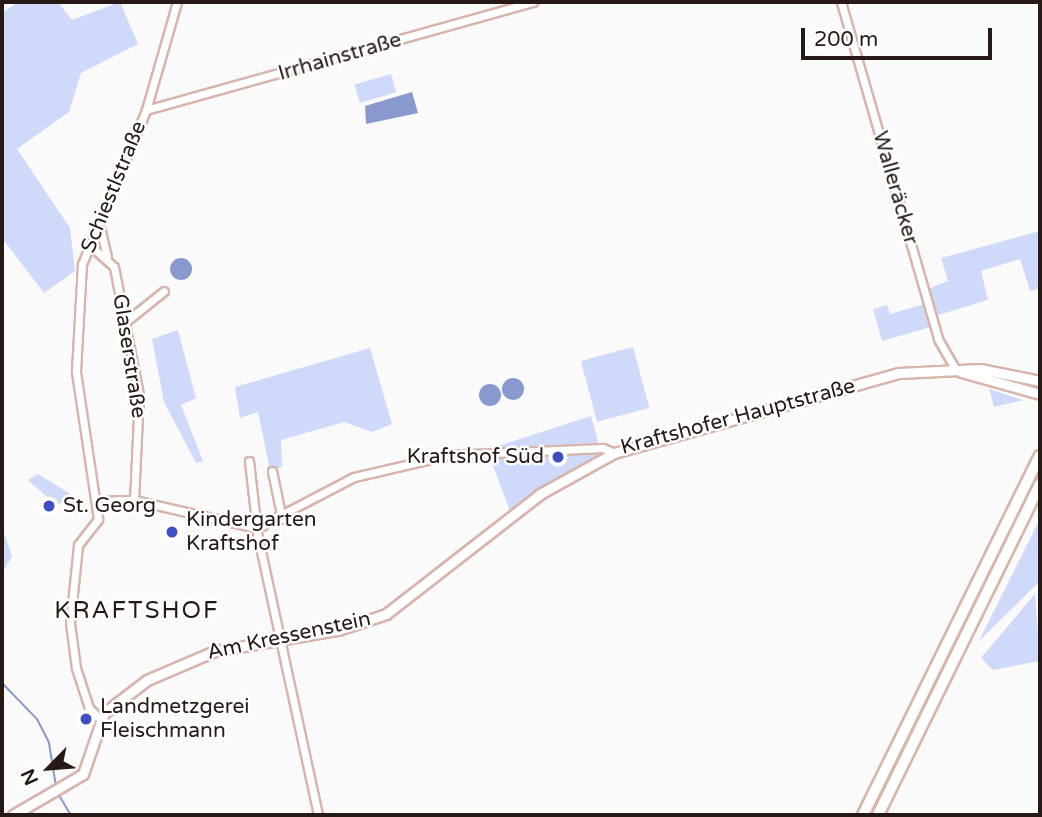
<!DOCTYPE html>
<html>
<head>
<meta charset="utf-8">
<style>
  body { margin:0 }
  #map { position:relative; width:1042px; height:817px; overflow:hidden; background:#fafafa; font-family:"Varela Round",sans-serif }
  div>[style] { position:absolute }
  .green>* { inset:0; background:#cfd9fa; transform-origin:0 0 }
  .water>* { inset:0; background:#8999ce }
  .round { border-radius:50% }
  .stream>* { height:2px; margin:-1px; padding:0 1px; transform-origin:1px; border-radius:1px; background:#8999ce }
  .roads { filter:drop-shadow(2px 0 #d8b5ab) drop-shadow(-2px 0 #d8b5ab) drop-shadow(0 2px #d8b5ab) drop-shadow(0 -2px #d8b5ab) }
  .minor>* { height:7px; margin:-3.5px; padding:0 3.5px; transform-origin:3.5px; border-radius:3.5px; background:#fff }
  .tertiary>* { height:9px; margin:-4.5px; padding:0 4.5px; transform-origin:4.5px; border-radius:4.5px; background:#fff }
  .primary>* { height:10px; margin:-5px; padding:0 5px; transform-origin:5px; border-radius:5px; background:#fff }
  .dots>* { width:19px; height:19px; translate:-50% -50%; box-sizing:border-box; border:4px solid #fff; border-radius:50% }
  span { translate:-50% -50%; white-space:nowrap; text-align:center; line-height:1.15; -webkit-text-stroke:5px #fff; paint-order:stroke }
  .street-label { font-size:21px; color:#261916 }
  .poi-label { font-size:21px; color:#261916 }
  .right { translate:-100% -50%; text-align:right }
  .left { translate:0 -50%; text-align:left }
  .quarter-label { font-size:24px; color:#261916; letter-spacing:2px }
  .frame { position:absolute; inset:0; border:4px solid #261916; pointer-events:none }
  .north { position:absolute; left:14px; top:733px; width:70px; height:70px; -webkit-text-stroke:5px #fff; paint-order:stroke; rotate:245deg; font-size:19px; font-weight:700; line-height:28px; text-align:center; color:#261916 }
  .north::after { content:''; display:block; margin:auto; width:24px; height:32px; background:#261916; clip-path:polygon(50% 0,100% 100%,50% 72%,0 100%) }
  .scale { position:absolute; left:801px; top:28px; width:191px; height:32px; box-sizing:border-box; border:4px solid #261916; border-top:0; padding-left:9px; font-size:21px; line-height:24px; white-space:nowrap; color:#261916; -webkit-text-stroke:5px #fff; paint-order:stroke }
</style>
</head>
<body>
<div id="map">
  <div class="green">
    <i style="clip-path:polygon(18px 2px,58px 2px,72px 20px,120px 2px,138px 44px,81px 73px,69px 112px,17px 149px,70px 228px,75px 271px,44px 293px,2px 238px,2px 13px)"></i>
    <i style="left:391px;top:74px;width:19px;height:38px;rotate:74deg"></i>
    <i style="clip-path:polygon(1040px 231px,1040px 288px,1030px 291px,1020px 259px,981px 271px,988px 300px,935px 316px,928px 289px,948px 281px,941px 258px)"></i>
    <i style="clip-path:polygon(925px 304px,931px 327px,882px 341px,873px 309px,887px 305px,890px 314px)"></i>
    <i style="clip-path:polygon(178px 330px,196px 398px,181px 405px,203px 461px,196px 463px,164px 402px,152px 339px)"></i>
    <i style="left:633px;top:347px;width:63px;height:54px;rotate:75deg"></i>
    <i style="clip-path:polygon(370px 348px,392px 424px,372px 432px,344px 422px,281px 440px,282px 467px,270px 470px,258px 412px,240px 418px,235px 387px)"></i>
    <i style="clip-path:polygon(989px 389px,1023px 400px,1024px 400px,994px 407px)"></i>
    <i style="clip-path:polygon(591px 416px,599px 445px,492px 448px)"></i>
    <i style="clip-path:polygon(602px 452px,510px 511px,489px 455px)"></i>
    <i style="clip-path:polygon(1040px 464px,1028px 500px,875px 815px,868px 815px)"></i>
    <i style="clip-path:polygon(38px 474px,69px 493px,72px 498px,56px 505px,28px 480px)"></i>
    <i style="clip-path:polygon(1040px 519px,1040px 581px,979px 641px)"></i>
    <i style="clip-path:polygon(2px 527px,12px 556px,2px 574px)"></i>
    <i style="clip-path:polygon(1035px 594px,1040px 661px,993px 670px,981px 658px)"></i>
  </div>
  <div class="water">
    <i style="clip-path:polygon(412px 92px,418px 113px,366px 124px,365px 106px)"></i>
    <i class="round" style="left:170px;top:258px;width:22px;height:22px"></i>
    <i class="round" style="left:502px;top:378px;width:22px;height:22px"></i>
    <i class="round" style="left:479px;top:384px;width:22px;height:22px"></i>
  </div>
  <div class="stream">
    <i style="left:2px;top:683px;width:50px;rotate:45.8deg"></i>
    <i style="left:37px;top:719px;width:27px;rotate:63deg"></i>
    <i style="left:49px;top:743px;width:44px;rotate:80.8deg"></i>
    <i style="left:57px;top:792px;width:27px;rotate:59deg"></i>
  </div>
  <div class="roads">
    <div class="minor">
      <i style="left:841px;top:2px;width:351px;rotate:73.9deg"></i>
      <i style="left:938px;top:339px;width:36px;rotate:60deg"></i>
      <i style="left:146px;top:110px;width:402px;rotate:-15.6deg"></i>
      <i style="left:101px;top:231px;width:26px;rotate:77deg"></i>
      <i style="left:93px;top:248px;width:28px;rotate:42deg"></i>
      <i style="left:114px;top:267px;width:130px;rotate:78.9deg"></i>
      <i style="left:139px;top:395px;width:105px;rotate:92.7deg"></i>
      <i style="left:124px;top:323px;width:51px;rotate:-38.7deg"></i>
      <i style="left:249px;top:461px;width:53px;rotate:83.5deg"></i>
      <i style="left:255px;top:514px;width:14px;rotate:56deg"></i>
      <i style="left:272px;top:471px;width:49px;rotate:78.2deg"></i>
      <i style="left:96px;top:501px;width:38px;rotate:-2deg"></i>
      <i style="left:134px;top:500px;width:125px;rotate:12.9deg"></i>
      <i style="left:256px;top:528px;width:110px;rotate:-27.5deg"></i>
      <i style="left:354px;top:477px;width:98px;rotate:-13deg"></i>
      <i style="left:449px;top:455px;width:154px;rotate:-2.6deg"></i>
      <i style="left:603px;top:448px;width:12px;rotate:24deg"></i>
      <i style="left:256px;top:528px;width:294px;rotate:77.8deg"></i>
      <i style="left:101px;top:720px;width:17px;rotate:-135deg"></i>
      <i style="left:89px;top:708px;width:42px;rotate:-108deg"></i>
      <i style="left:76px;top:668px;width:45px;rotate:-97.6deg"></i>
      <i style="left:70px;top:623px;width:78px;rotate:-84.1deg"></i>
      <i style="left:78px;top:545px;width:33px;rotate:-52deg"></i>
      <i style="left:98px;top:519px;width:150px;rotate:-98.5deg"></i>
      <i style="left:76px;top:371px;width:107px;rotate:-86.8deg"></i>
      <i style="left:82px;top:264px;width:167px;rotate:-67.4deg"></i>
      <i style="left:146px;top:110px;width:112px;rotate:-74deg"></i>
    </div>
    <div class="tertiary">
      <i style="left:961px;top:372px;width:82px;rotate:15.6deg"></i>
      <i style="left:13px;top:815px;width:81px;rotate:-30.4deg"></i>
      <i style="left:83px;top:774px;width:65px;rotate:-71deg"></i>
      <i style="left:104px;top:713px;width:54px;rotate:-37.5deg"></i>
      <i style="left:147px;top:680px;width:74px;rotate:-23.1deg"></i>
      <i style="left:215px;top:651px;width:125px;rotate:-9.7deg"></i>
      <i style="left:338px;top:630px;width:51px;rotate:-18.4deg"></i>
      <i style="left:386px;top:614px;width:195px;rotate:-37.9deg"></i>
      <i style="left:540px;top:494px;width:85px;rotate:-29deg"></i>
      <i style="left:614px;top:453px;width:296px;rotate:-15.7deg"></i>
      <i style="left:899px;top:373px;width:81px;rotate:-2.8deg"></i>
      <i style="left:980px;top:369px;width:61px;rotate:11.3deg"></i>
    </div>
    <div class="primary">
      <i style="left:863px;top:815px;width:400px;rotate:-63.8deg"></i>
      <i style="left:878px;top:815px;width:368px;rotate:-63.9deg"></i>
    </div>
  </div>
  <div class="dots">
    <i style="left:558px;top:457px;background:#3d4fc2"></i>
    <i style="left:49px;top:506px;background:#3d4fc2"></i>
    <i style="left:172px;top:532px;background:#3d4fc2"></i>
    <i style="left:86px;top:719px;background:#3d4fc2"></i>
  </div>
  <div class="street-label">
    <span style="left:340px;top:57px;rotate:-16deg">Irrhainstraße</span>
    <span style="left:114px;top:187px;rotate:-68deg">Schiestlstraße</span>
    <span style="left:895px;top:188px;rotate:74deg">Walleräcker</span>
    <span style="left:129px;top:356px;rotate:81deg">Glaserstraße</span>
    <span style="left:738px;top:417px;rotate:-15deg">Kraftshofer Hauptstraße</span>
    <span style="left:289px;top:636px;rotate:-12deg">Am Kressenstein</span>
  </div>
  <div class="poi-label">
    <span class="right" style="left:544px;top:457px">Kraftshof Süd</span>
    <span class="left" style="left:63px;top:506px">St. Georg</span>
    <span class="left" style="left:186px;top:532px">Kindergarten<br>Kraftshof</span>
    <span class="left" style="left:100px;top:719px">Landmetzgerei<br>Fleischmann</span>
  </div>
  <div class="quarter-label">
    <span style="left:137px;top:611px">KRAFTSHOF</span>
  </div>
  <div class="frame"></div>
  <div class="north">N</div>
  <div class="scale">200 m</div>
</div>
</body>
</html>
